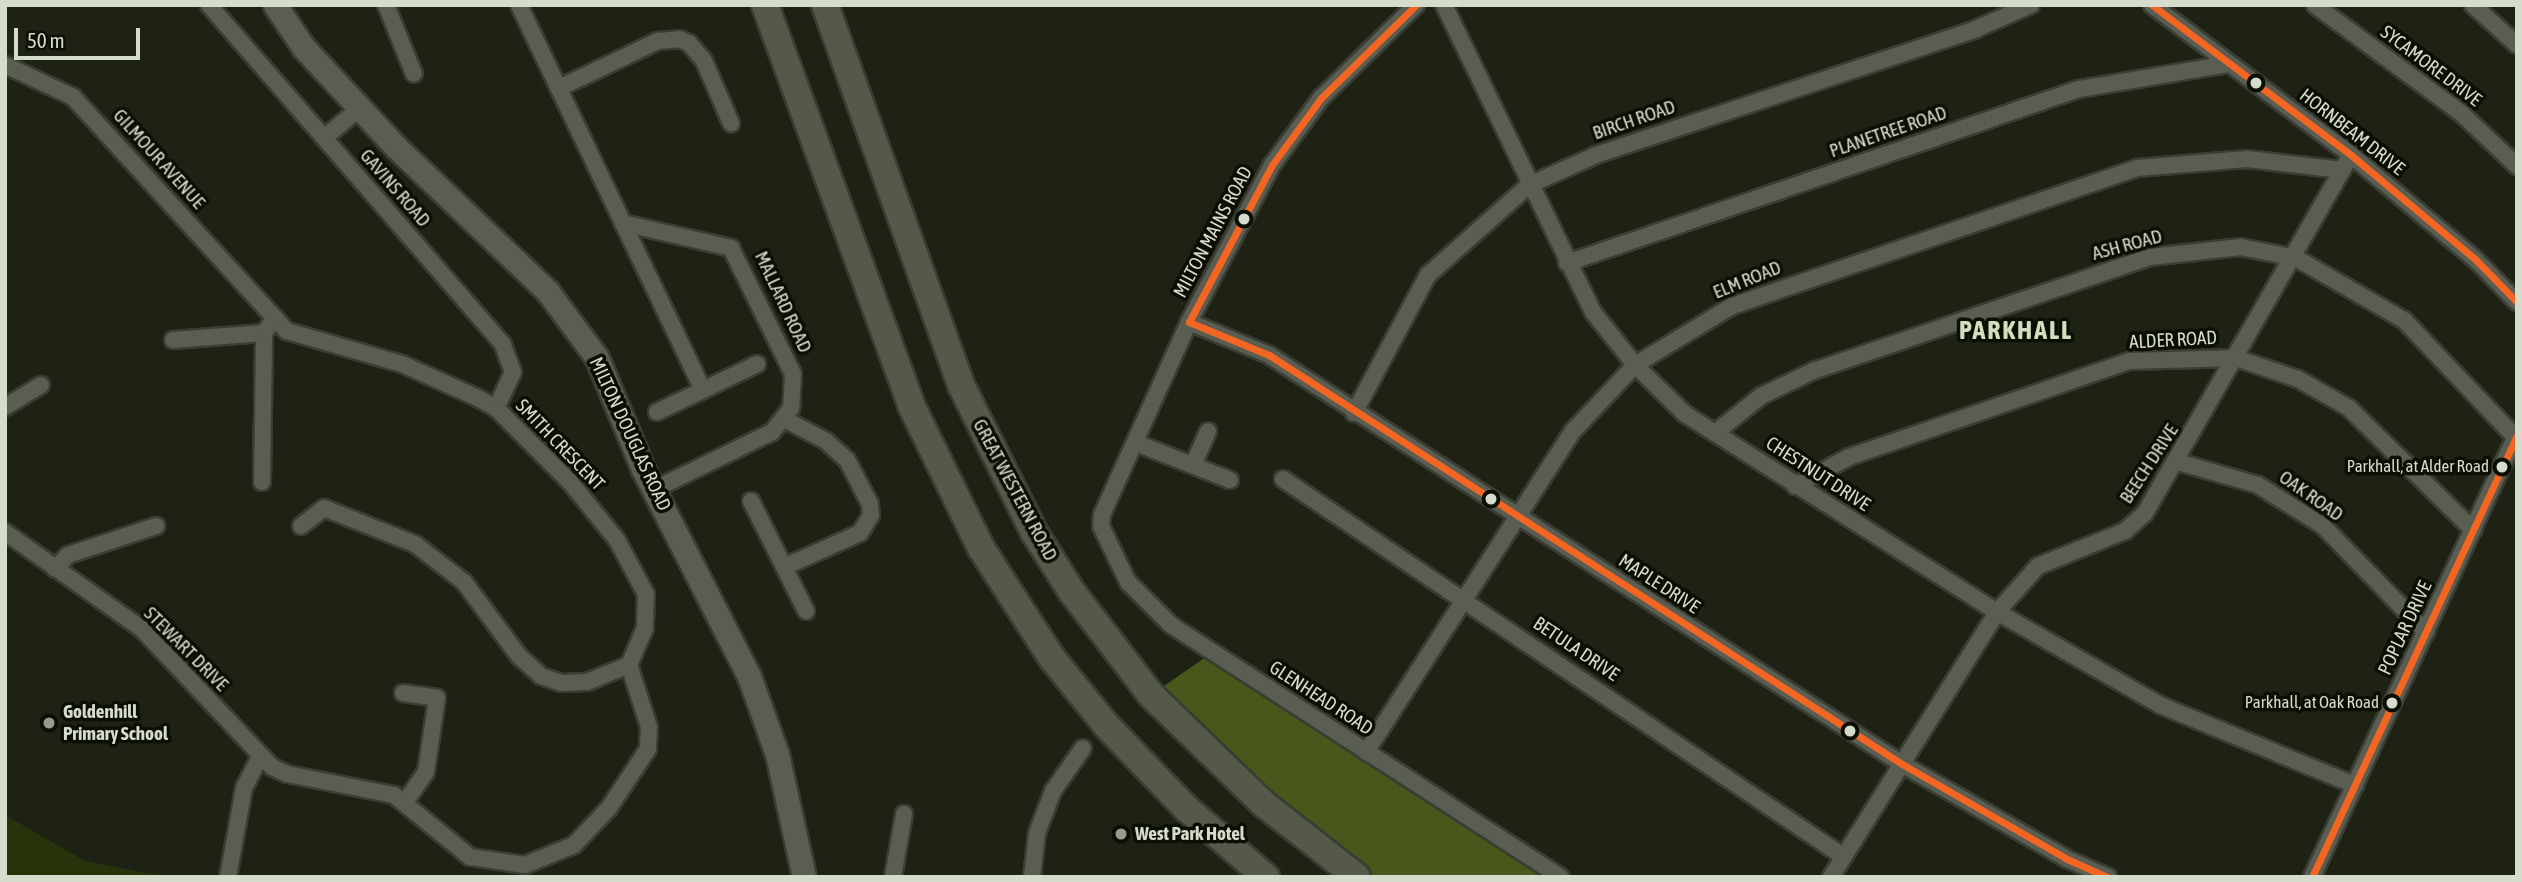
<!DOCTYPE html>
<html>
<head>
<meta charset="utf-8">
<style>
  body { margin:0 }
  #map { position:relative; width:2522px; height:882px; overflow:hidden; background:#1e2215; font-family:"Asap Condensed",sans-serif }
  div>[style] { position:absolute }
  .green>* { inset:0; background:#28330b }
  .forest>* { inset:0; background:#48581a }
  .roads { filter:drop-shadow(2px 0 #393d33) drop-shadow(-2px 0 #393d33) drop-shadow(0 2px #393d33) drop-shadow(0 -2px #393d33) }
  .street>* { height:16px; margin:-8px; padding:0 8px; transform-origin:8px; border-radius:8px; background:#595d52 }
  .secondary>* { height:23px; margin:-11.5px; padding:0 11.5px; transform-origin:11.5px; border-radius:11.5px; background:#595d52 }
  .primary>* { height:26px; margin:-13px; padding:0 13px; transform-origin:13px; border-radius:13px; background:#555949 }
  .bus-1>* { height:7px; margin:-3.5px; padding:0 3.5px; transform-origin:3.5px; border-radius:3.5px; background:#f26522 }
  .dots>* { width:19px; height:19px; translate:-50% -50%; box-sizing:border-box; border:4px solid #0c0f05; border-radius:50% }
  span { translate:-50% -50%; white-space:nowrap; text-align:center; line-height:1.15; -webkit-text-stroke:7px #0c0f05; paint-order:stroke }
  .bus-label { font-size:17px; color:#d6dccc }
  .right { translate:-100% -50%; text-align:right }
  .street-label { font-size:19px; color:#d6dccc }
  .poi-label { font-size:19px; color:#d6dccc; font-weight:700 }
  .left { translate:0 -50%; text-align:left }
  .district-label { font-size:26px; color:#d3debe; font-weight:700; letter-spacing:2px }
  .frame { position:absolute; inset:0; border:7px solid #d6dccc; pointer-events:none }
  .scale { position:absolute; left:14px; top:28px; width:126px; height:32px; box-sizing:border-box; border:4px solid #d6dccc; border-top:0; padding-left:9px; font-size:21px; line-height:24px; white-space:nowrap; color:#d6dccc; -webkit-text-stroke:5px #0c0f05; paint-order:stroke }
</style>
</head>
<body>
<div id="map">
  <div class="green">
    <i style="clip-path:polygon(5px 815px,85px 861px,167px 877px,5px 877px)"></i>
  </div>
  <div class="forest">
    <i style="clip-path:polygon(1213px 652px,1561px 877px,1357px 877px,1151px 695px)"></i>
  </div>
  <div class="roads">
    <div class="street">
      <i style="left:209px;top:5px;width:449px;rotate:49.1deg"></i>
      <i style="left:503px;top:345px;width:29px;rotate:70deg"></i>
      <i style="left:513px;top:372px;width:40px;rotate:115deg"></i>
      <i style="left:386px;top:5px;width:74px;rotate:67.9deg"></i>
      <i style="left:519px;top:5px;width:242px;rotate:64.5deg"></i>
      <i style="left:623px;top:223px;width:111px;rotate:13deg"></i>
      <i style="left:731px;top:248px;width:140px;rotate:63.8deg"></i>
      <i style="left:793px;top:374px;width:34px;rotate:93deg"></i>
      <i style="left:791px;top:408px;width:31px;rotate:128deg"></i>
      <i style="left:772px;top:432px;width:132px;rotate:154deg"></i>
      <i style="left:1416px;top:5px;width:133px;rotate:135.6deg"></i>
      <i style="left:1321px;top:98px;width:83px;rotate:126.2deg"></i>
      <i style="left:1272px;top:165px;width:178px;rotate:117.9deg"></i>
      <i style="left:1189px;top:322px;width:212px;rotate:114.3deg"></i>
      <i style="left:1102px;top:515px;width:11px;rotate:95deg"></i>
      <i style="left:1101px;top:526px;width:62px;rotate:64.3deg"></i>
      <i style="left:1128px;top:582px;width:61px;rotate:45deg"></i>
      <i style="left:1171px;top:625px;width:464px;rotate:32.9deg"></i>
      <i style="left:1444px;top:5px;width:341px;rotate:64.1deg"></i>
      <i style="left:1593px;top:312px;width:68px;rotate:51.6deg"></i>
      <i style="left:1635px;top:365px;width:70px;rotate:44.4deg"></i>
      <i style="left:1685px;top:414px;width:370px;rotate:32.4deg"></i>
      <i style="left:1997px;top:612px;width:190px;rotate:29.7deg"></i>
      <i style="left:2162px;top:706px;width:209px;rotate:22.3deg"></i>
      <i style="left:2152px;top:5px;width:249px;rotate:37deg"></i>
      <i style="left:2351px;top:155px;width:163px;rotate:40deg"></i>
      <i style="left:2476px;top:260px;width:59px;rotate:45.7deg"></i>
      <i style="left:2315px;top:5px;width:182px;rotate:36.5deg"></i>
      <i style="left:2461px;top:113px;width:77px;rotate:43.4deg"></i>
      <i style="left:2473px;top:5px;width:59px;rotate:42.3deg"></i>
      <i style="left:5px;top:65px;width:75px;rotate:25.2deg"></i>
      <i style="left:73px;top:97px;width:317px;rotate:47.6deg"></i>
      <i style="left:287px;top:331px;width:120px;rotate:16deg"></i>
      <i style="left:402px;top:364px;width:83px;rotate:24.1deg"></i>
      <i style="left:478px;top:398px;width:21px;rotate:29deg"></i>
      <i style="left:496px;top:408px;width:105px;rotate:45deg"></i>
      <i style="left:570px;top:482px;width:75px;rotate:51deg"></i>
      <i style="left:617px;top:540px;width:61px;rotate:61.8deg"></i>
      <i style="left:646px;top:594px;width:34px;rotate:92deg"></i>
      <i style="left:645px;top:628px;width:40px;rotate:113.4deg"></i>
      <i style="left:629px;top:665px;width:65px;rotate:72.1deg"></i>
      <i style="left:649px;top:727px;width:22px;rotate:93deg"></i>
      <i style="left:648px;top:749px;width:71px;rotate:123.5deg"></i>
      <i style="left:609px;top:808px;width:51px;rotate:133.4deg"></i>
      <i style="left:574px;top:845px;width:53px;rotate:157.8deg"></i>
      <i style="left:525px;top:865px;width:56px;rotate:-171.7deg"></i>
      <i style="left:470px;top:857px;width:98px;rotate:-140.8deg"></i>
      <i style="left:394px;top:795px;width:109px;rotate:-168.9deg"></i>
      <i style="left:287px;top:774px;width:17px;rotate:-155deg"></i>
      <i style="left:272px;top:767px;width:190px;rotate:-133.3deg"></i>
      <i style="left:142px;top:629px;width:168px;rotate:-144.7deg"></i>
      <i style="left:559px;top:88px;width:110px;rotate:-25.4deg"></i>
      <i style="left:658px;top:41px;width:21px;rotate:-5deg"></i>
      <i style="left:679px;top:39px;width:11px;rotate:22deg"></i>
      <i style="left:689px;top:43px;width:23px;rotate:50deg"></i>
      <i style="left:704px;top:61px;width:68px;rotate:66.5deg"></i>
      <i style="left:324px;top:138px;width:47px;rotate:-39.8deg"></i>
      <i style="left:623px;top:223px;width:185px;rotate:64.4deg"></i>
      <i style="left:1567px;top:263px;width:541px;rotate:-18.77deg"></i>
      <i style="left:2079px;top:89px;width:152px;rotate:-9.5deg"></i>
      <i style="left:1189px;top:322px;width:87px;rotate:22.4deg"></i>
      <i style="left:1269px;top:355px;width:754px;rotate:32.87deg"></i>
      <i style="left:1902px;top:764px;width:190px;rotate:29.9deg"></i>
      <i style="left:2067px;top:859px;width:45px;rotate:23.7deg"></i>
      <i style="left:173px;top:340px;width:91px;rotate:-4.4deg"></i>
      <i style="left:5px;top:407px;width:42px;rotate:-31.4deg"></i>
      <i style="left:657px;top:412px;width:111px;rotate:-25.6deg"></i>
      <i style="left:1354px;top:413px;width:157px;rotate:-61.8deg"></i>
      <i style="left:1428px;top:275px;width:135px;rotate:-41.7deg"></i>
      <i style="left:1529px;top:185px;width:73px;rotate:-24.1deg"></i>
      <i style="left:1596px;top:155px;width:400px;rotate:-18.3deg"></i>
      <i style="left:1976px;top:29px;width:60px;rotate:-23.6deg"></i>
      <i style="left:784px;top:419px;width:47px;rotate:27.6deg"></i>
      <i style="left:826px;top:441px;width:28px;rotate:42deg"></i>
      <i style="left:847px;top:460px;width:50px;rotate:62.4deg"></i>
      <i style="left:870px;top:504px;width:11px;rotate:85deg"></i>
      <i style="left:871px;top:515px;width:21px;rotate:121deg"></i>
      <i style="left:860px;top:533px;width:83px;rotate:155.9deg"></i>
      <i style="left:1715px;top:433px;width:59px;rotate:-38.8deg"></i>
      <i style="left:1761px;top:396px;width:58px;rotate:-25.7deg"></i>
      <i style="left:1813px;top:371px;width:356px;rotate:-18.7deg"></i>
      <i style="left:2150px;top:257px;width:91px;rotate:-6.3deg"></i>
      <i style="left:2240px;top:247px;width:57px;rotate:11.1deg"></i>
      <i style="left:2296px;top:258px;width:125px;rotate:29.9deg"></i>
      <i style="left:2404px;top:320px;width:161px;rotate:46.5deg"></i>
      <i style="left:1136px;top:443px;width:101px;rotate:21.5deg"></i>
      <i style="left:2178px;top:462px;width:83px;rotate:16deg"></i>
      <i style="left:2258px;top:485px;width:77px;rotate:32.2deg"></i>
      <i style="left:2323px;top:526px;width:148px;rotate:45.8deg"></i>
      <i style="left:1193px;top:465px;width:37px;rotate:-66deg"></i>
      <i style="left:1283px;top:479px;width:676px;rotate:33.97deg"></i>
      <i style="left:262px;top:482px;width:149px;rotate:-89.2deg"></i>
      <i style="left:264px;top:333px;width:19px;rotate:-54deg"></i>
      <i style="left:1795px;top:486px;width:61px;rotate:-28.2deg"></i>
      <i style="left:1849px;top:457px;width:297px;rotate:-18.9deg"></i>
      <i style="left:2130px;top:361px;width:106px;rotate:-1.6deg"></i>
      <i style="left:2236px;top:358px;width:65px;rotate:18.7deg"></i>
      <i style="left:2298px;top:379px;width:59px;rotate:29.6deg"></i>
      <i style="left:2349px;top:408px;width:174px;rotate:44.5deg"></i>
      <i style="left:751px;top:501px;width:123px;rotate:63.4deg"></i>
      <i style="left:301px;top:526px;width:29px;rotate:-38deg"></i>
      <i style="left:324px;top:508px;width:98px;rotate:21.6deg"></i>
      <i style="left:415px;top:544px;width:62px;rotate:37.8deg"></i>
      <i style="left:464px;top:582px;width:92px;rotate:53.4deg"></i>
      <i style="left:519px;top:656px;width:30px;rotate:42deg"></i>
      <i style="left:541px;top:676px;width:21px;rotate:19deg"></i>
      <i style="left:561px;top:683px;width:26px;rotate:-2deg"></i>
      <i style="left:587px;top:682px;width:45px;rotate:-22deg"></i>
      <i style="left:55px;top:569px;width:19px;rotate:-47deg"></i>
      <i style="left:68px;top:555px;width:93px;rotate:-18.2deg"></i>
      <i style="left:403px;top:693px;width:34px;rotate:8deg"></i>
      <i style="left:437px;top:698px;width:75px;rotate:98.5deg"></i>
      <i style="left:426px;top:772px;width:37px;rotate:125deg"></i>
      <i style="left:1366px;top:752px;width:382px;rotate:-57.2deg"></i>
      <i style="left:1573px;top:431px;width:91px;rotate:-46.8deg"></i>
      <i style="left:1635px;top:365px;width:114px;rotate:-31.3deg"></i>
      <i style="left:1732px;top:306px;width:428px;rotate:-18.8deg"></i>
      <i style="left:2137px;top:168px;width:110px;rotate:-4.7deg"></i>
      <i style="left:2247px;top:159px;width:96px;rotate:6.6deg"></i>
      <i style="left:228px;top:877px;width:90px;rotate:-79.8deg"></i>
      <i style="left:244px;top:788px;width:35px;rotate:-63deg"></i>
      <i style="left:893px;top:877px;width:64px;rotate:-80.1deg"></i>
      <i style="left:1032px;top:877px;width:44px;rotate:-83.5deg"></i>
      <i style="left:1037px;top:833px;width:45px;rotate:-69.1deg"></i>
      <i style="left:1053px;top:791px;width:52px;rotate:-55.1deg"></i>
      <i style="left:1831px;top:877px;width:313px;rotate:-57.9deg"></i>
      <i style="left:1997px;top:612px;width:62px;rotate:-48.3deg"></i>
      <i style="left:2038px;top:566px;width:94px;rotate:-21.9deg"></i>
      <i style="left:2125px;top:531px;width:27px;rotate:-42deg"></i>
      <i style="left:2145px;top:513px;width:413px;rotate:-60.1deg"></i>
      <i style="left:2312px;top:877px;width:488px;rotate:-65.2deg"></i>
    </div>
    <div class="secondary">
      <i style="left:275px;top:5px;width:52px;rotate:56deg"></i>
      <i style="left:304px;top:48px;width:135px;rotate:47.1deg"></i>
      <i style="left:396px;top:147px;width:210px;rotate:43.6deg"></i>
      <i style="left:548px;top:292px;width:82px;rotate:53.4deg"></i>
      <i style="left:597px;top:358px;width:120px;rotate:67.5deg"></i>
      <i style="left:643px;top:469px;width:233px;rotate:62.9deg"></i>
      <i style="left:749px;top:676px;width:83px;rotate:70.3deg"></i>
      <i style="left:777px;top:754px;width:126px;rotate:77.6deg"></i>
    </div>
    <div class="primary">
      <i style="left:765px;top:5px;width:426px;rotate:69.9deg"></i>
      <i style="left:911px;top:405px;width:159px;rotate:63.9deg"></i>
      <i style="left:981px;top:548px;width:131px;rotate:57.2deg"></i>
      <i style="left:1052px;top:658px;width:86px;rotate:51.1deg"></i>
      <i style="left:1106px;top:725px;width:115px;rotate:46.1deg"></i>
      <i style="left:1186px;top:808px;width:106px;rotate:40.8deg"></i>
      <i style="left:825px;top:5px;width:404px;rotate:70.3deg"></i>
      <i style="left:961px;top:385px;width:164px;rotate:63.6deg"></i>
      <i style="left:1034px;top:532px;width:71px;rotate:57.7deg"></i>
      <i style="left:1072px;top:592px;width:130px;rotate:52.5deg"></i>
      <i style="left:1151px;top:695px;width:157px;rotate:44deg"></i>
      <i style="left:1264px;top:804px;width:118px;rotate:38.1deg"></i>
    </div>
  </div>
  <div class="bus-1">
    <i style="left:2152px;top:5px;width:249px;rotate:37deg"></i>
    <i style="left:2351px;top:155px;width:163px;rotate:40deg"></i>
    <i style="left:2476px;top:260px;width:59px;rotate:45.7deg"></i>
    <i style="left:1189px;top:322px;width:87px;rotate:22.4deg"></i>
    <i style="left:1269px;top:355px;width:754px;rotate:32.87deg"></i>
    <i style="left:1902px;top:764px;width:190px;rotate:29.9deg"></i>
    <i style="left:2067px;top:859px;width:44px;rotate:24.2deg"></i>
    <i style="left:1189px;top:322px;width:178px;rotate:-62.1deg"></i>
    <i style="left:1272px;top:165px;width:83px;rotate:-53.8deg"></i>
    <i style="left:1321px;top:98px;width:133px;rotate:-44.4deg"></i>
    <i style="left:2312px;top:877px;width:487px;rotate:-65.1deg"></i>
  </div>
  <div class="dots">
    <i style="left:2256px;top:83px;background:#d6dccc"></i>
    <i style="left:1244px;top:219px;background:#d6dccc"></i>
    <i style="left:2502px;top:467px;background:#d6dccc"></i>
    <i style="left:1491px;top:499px;background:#d6dccc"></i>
    <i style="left:2392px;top:703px;background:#d6dccc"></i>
    <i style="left:49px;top:723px;background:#969b8c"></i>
    <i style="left:1850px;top:731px;background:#d6dccc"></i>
    <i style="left:1121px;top:834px;background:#969b8c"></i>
  </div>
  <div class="bus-label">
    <span class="right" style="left:2489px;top:467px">Parkhall, at Alder Road</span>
    <span class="right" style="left:2379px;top:703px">Parkhall, at Oak Road</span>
  </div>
  <div class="street-label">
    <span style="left:2431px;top:66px;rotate:37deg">SYCAMORE DRIVE</span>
    <span style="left:1634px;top:120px;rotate:-19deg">BIRCH ROAD</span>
    <span style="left:1888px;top:132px;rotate:-19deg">PLANETREE ROAD</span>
    <span style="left:2352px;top:132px;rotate:38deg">HORNBEAM DRIVE</span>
    <span style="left:159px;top:159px;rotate:48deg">GILMOUR AVENUE</span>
    <span style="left:395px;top:188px;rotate:49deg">GAVINS ROAD</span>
    <span style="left:1213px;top:232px;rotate:-62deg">MILTON MAINS ROAD</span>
    <span style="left:2127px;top:245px;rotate:-15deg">ASH ROAD</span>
    <span style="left:1747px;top:280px;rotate:-22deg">ELM ROAD</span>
    <span style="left:783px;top:302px;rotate:65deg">MALLARD ROAD</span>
    <span style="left:2173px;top:340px;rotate:-3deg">ALDER ROAD</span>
    <span style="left:630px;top:434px;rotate:65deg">MILTON DOUGLAS ROAD</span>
    <span style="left:560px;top:445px;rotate:46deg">SMITH CRESCENT</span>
    <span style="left:2149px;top:464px;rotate:-57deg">BEECH DRIVE</span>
    <span style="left:1818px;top:474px;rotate:33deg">CHESTNUT DRIVE</span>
    <span style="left:1015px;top:490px;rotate:62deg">GREAT WESTERN ROAD</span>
    <span style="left:2311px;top:496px;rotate:35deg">OAK ROAD</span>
    <span style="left:1659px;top:584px;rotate:33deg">MAPLE DRIVE</span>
    <span style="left:2405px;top:628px;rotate:-65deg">POPLAR DRIVE</span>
    <span style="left:186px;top:649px;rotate:45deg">STEWART DRIVE</span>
    <span style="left:1576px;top:649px;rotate:34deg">BETULA DRIVE</span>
    <span style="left:1321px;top:698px;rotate:33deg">GLENHEAD ROAD</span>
  </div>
  <div class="poi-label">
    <span class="left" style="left:63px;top:723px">Goldenhill<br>Primary School</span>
    <span class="left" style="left:1135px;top:834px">West Park Hotel</span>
  </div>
  <div class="district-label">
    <span style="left:2016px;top:331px">PARKHALL</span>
  </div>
  <div class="frame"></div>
  <div class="scale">50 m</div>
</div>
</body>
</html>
